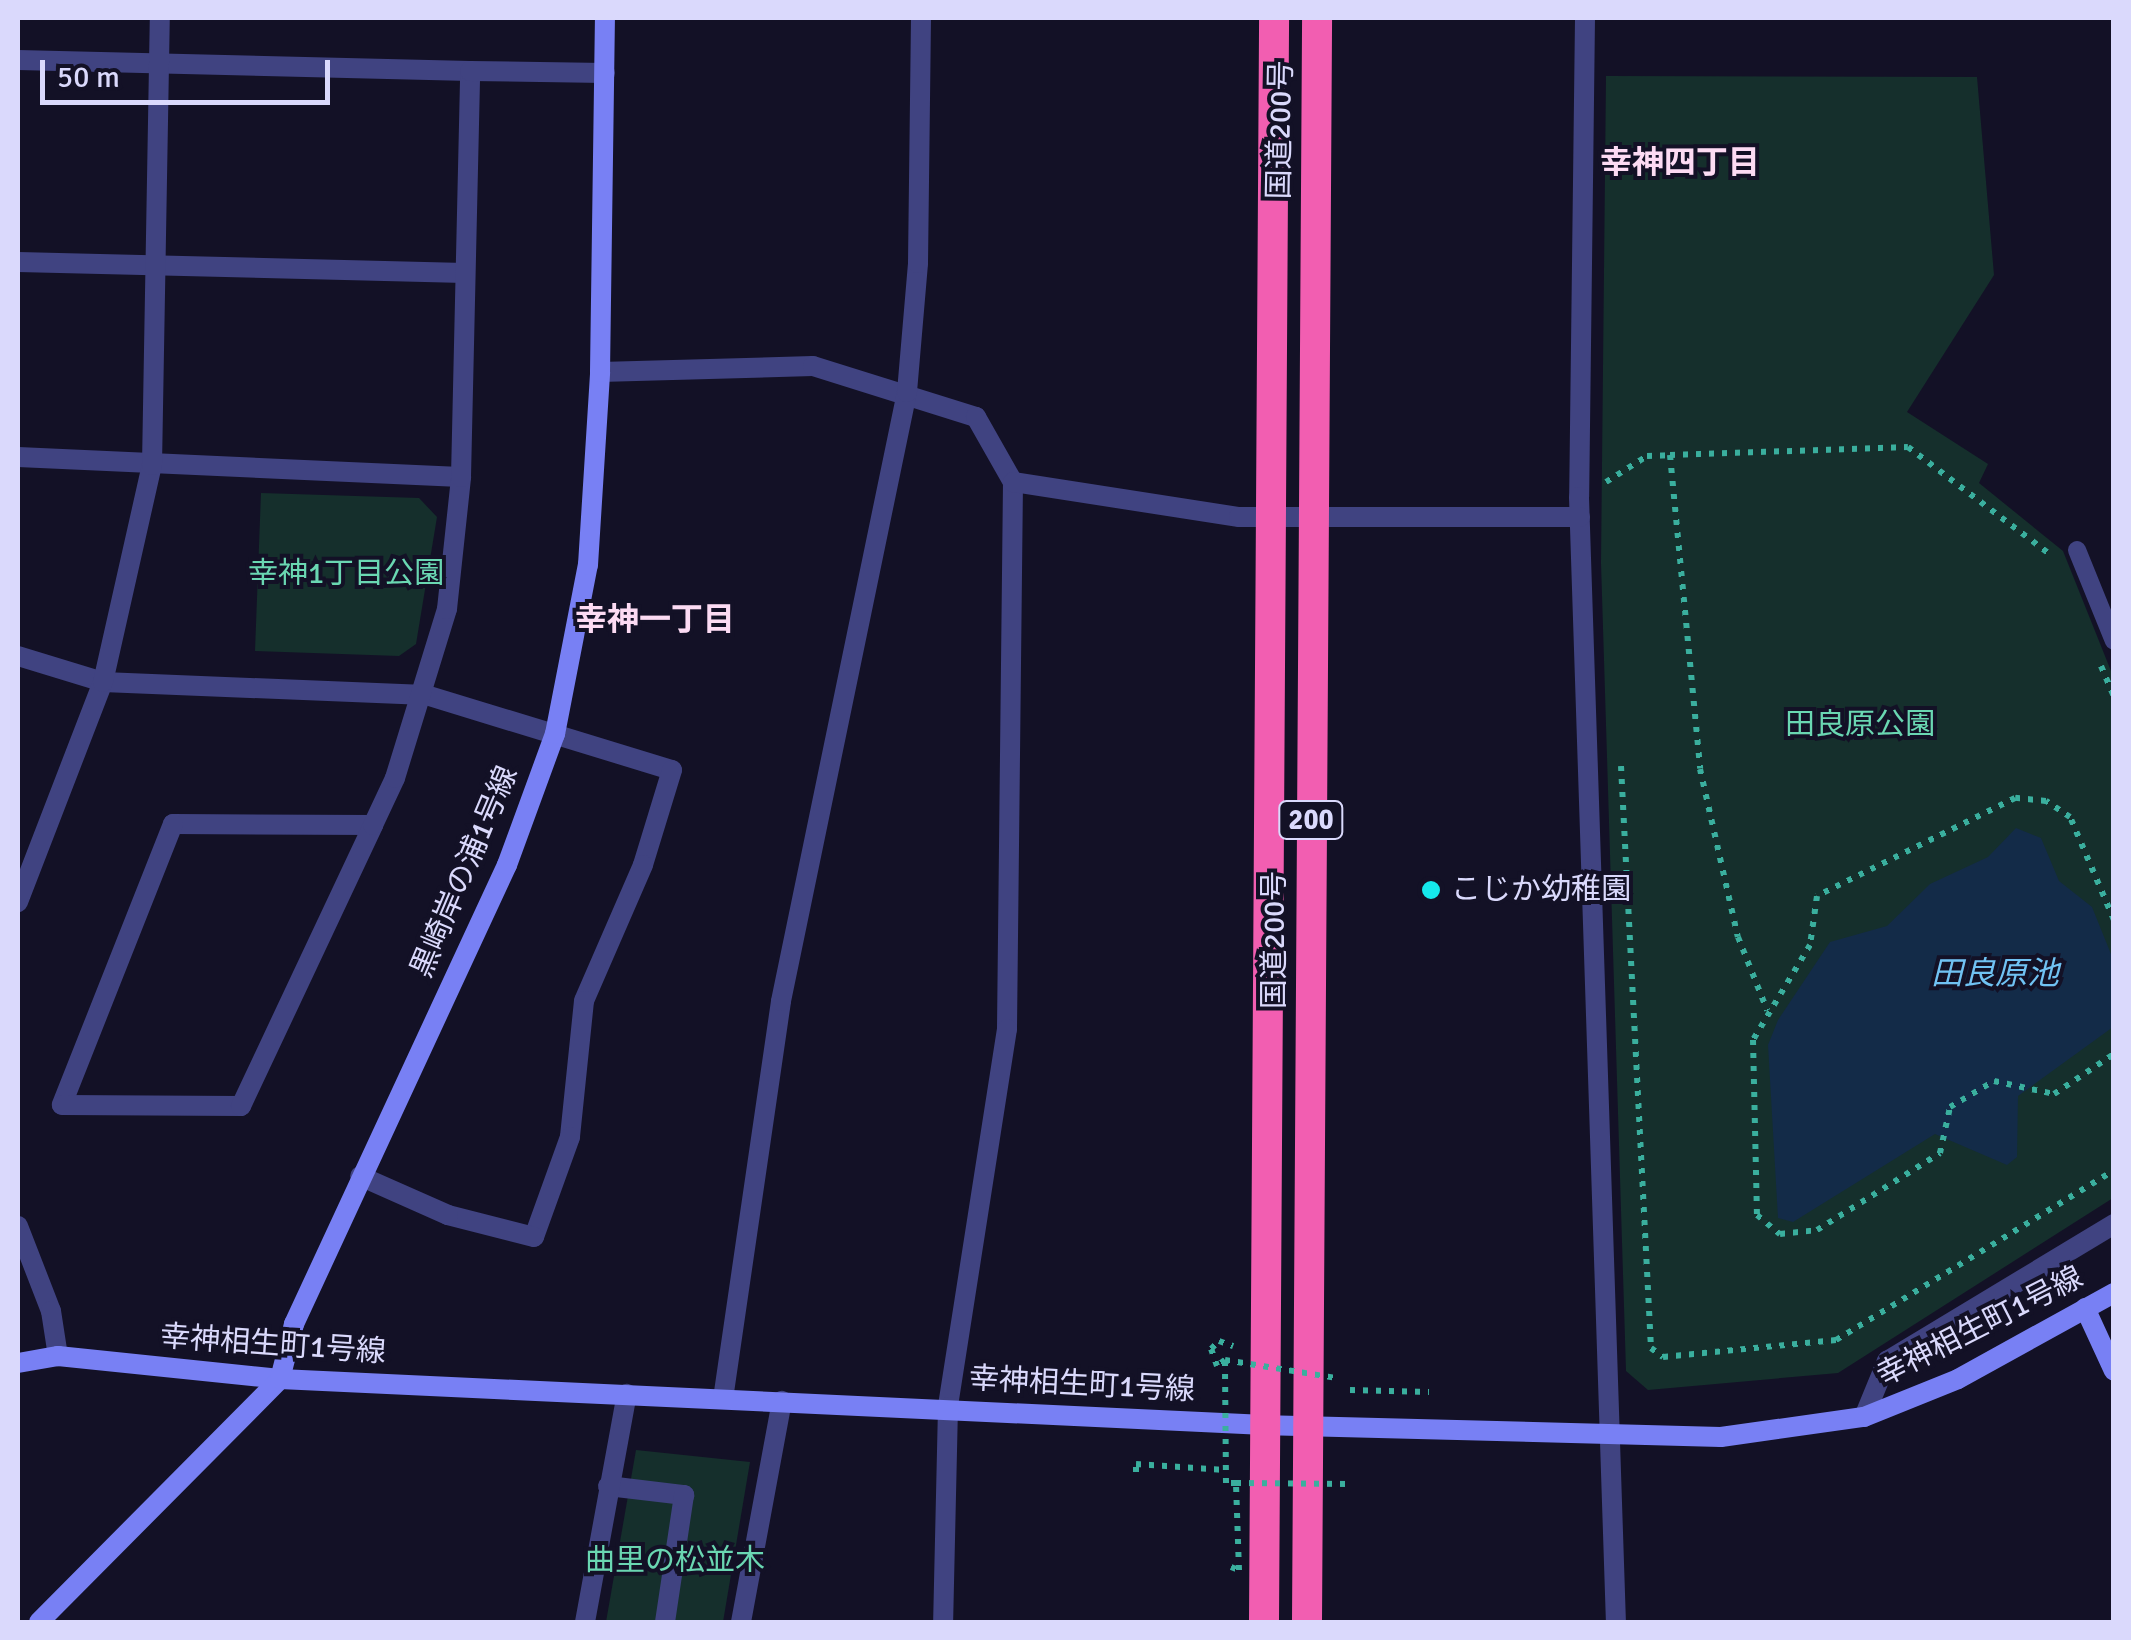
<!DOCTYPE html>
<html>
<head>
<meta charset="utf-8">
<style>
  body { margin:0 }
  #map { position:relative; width:2131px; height:1640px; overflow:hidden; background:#131126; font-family:Signika,"Noto Sans JP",sans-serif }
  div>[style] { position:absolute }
  .green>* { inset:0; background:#152f2c }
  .water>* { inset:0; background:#132b48 }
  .path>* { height:6px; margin-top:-3px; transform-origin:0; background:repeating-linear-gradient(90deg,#3aaf9e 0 5px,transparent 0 13px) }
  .lane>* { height:18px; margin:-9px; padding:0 9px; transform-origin:9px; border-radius:9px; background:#404381 }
  .street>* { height:20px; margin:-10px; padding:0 10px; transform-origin:10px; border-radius:10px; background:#404381 }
  .secondary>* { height:20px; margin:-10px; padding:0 10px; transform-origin:10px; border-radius:10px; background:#7880f4 }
  .highway>* { height:30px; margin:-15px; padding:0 15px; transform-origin:15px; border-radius:15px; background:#f25eb1 }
  .path-bridge>* { height:6px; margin-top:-3px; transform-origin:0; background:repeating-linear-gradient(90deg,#3aaf9e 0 5px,transparent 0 13px) }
  .dots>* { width:28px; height:28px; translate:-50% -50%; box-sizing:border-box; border:5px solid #131126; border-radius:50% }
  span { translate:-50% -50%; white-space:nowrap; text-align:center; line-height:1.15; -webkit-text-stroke:8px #131126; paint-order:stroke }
  .shield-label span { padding:2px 8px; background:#131126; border:2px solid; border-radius:8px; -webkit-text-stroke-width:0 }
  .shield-label { font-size:28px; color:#dad9fc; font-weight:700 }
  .street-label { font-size:30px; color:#dad9fc }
  .park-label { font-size:30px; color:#6ad7b2 }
  .poi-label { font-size:30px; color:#dad9fc }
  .left { translate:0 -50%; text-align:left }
  .neighbourhood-label { font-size:32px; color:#fcdbf3; font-weight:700 }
  .water-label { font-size:32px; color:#70c2f3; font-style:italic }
  .frame { position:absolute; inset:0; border:20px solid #dad9fc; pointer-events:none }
  .scale { position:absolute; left:40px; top:60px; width:290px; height:45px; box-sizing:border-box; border:5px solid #dad9fc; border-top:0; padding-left:12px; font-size:30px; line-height:35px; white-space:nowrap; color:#dad9fc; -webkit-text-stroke:8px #131126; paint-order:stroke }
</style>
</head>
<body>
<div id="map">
  <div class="green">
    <i style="clip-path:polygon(1606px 76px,1977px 77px,1994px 275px,1907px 412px,1988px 464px,1979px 483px,2063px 551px,2113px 676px,2113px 1198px,1838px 1373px,1648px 1390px,1626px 1371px,1601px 563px)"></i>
    <i style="clip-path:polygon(261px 493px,419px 498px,437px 517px,416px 644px,399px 656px,255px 651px)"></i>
    <i style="clip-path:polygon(636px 1450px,750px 1462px,723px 1622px,606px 1622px)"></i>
  </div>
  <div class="water">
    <i style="clip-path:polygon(2016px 828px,2041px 838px,2059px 881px,2092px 907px,2113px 959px,2113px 1027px,2018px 1096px,2017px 1157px,2007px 1165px,1935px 1134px,1793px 1222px,1778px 1218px,1768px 1045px,1778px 1020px,1830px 942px,1887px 926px,1930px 884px,1988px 857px)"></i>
  </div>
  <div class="path">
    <i style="left:1670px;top:455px;width:238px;rotate:-1.9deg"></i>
    <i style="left:1908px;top:447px;width:181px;rotate:37.1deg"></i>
    <i style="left:1606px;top:482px;width:49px;rotate:-32.4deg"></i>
    <i style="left:1647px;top:456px;width:23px;rotate:-2deg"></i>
    <i style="left:1670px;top:455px;width:315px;rotate:84.5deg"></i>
    <i style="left:1700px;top:769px;width:172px;rotate:77.3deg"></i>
    <i style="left:1738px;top:937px;width:79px;rotate:68.3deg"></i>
    <i style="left:2101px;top:666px;width:34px;rotate:67deg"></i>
    <i style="left:1621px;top:766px;width:583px;rotate:87.05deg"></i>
    <i style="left:1651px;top:1348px;width:15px;rotate:37deg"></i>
    <i style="left:1663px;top:1357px;width:174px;rotate:-5.6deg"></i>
    <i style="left:1836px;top:1340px;width:326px;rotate:-31.4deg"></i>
    <i style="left:2114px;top:920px;width:112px;rotate:-113.1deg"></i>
    <i style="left:2070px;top:817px;width:29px;rotate:-146deg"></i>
    <i style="left:2046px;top:801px;width:31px;rotate:-174deg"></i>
    <i style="left:2015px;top:798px;width:221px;rotate:153.7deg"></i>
    <i style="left:1817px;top:896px;width:49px;rotate:98.1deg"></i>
    <i style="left:1810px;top:945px;width:111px;rotate:121deg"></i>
    <i style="left:1753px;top:1040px;width:175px;rotate:88.7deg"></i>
    <i style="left:1757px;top:1215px;width:30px;rotate:40deg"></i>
    <i style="left:1780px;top:1234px;width:37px;rotate:-6deg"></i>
    <i style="left:1817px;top:1230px;width:145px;rotate:-32deg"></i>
    <i style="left:1940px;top:1153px;width:47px;rotate:-77.7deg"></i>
    <i style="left:1950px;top:1107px;width:51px;rotate:-30.6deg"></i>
    <i style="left:1994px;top:1081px;width:61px;rotate:12.2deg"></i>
    <i style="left:2054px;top:1094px;width:72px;rotate:-33.7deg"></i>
    <i style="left:1225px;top:1360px;width:10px;rotate:143deg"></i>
    <i style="left:1217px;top:1366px;width:18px;rotate:-109deg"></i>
    <i style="left:1211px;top:1349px;width:11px;rotate:-45deg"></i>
    <i style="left:1219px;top:1341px;width:15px;rotate:20deg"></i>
    <i style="left:1350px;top:1390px;width:79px;rotate:1.5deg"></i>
    <i style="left:1136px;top:1472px;width:8px;rotate:-90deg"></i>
    <i style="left:1136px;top:1464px;width:89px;rotate:3.9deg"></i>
  </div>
  <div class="lane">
    <i style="left:2077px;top:550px;width:98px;rotate:67.9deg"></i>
  </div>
  <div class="street">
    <i style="left:1585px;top:18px;width:479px;rotate:90.7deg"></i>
    <i style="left:1579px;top:497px;width:1126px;rotate:88.12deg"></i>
    <i style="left:18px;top:60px;width:452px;rotate:1.4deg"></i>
    <i style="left:18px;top:262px;width:447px;rotate:1.4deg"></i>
    <i style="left:600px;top:372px;width:213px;rotate:-1.6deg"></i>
    <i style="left:813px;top:366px;width:171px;rotate:17.4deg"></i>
    <i style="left:976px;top:417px;width:75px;rotate:60.4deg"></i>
    <i style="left:1013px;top:482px;width:547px;rotate:90.63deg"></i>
    <i style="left:1007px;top:1029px;width:383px;rotate:98.9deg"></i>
    <i style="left:948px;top:1407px;width:215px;rotate:91.3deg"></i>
    <i style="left:18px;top:457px;width:443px;rotate:2.6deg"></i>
    <i style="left:1013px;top:482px;width:229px;rotate:8.8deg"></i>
    <i style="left:1239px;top:517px;width:341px"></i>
    <i style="left:18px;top:656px;width:89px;rotate:17deg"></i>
    <i style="left:103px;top:682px;width:323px;rotate:2.3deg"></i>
    <i style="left:426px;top:695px;width:257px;rotate:17deg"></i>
    <i style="left:672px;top:770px;width:99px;rotate:107deg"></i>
    <i style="left:643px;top:865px;width:148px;rotate:113.5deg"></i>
    <i style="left:584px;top:1001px;width:137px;rotate:95.9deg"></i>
    <i style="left:570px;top:1137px;width:106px;rotate:109.8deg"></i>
    <i style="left:534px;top:1237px;width:89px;rotate:-165.7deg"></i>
    <i style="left:448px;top:1215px;width:96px;rotate:-156.1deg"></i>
    <i style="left:373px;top:825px;width:200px;rotate:-179.7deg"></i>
    <i style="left:173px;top:824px;width:302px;rotate:111.6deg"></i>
    <i style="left:62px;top:1105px;width:179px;rotate:0.3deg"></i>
    <i style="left:241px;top:1106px;width:310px;rotate:-64.8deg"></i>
    <i style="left:373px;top:825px;width:52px;rotate:-64.9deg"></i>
    <i style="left:395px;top:778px;width:177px;rotate:-72.9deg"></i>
    <i style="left:447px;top:609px;width:133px;rotate:-83.9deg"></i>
    <i style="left:461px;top:477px;width:406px;rotate:-88.7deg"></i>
    <i style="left:470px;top:71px;width:135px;rotate:0.8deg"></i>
    <i style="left:18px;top:902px;width:236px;rotate:-68.9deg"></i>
    <i style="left:103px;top:682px;width:222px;rotate:-77.3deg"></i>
    <i style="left:152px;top:465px;width:447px;rotate:-89deg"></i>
    <i style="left:18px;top:1226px;width:91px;rotate:68.8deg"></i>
    <i style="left:51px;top:1311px;width:46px;rotate:81.2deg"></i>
    <i style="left:723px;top:1399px;width:402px;rotate:-81.7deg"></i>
    <i style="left:781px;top:1001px;width:622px;rotate:-78.31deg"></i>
    <i style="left:907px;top:392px;width:129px;rotate:-85.1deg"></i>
    <i style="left:918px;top:263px;width:245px;rotate:-89.3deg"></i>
    <i style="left:1864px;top:1417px;width:61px;rotate:-67.7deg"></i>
    <i style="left:1887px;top:1361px;width:265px;rotate:-31.1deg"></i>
    <i style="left:608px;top:1486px;width:77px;rotate:6.8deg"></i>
    <i style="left:684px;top:1495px;width:128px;rotate:98.5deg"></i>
    <i style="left:585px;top:1622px;width:232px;rotate:-79.6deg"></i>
    <i style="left:741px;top:1622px;width:225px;rotate:-79.5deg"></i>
  </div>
  <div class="secondary">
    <i style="left:2085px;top:1308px;width:69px;rotate:65.3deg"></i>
    <i style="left:18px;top:1363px;width:41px;rotate:-9.9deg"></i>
    <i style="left:58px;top:1356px;width:223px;rotate:5.9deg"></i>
    <i style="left:280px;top:1379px;width:986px;rotate:2.67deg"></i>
    <i style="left:1265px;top:1425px;width:456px;rotate:1.5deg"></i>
    <i style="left:1721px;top:1437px;width:144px;rotate:-8deg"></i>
    <i style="left:1864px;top:1417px;width:101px;rotate:-22deg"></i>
    <i style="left:1958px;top:1379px;width:178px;rotate:-28.9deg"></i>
    <i style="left:39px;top:1622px;width:342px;rotate:-45.2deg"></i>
    <i style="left:280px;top:1379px;width:57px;rotate:-75.7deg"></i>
    <i style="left:294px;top:1324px;width:506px;rotate:-65.11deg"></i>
    <i style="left:507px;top:865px;width:140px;rotate:-69.9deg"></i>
    <i style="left:555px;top:734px;width:172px;rotate:-79deg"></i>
    <i style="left:588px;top:565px;width:193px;rotate:-86.4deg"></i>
    <i style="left:600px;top:372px;width:354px;rotate:-89.2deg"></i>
  </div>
  <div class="highway">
    <i style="left:1264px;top:1622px;width:1604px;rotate:-89.64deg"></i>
    <i style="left:1307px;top:1622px;width:1604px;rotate:-89.64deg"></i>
  </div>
  <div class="path-bridge">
    <i style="left:1236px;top:1483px;width:10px;rotate:180deg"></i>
    <i style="left:1226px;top:1483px;width:123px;rotate:-90.5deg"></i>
    <i style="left:1225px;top:1360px;width:112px;rotate:9.2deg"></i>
    <i style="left:1231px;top:1567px;width:9px;rotate:21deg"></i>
    <i style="left:1239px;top:1570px;width:87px;rotate:-92deg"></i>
    <i style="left:1236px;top:1483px;width:112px;rotate:0.5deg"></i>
  </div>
  <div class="dots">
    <i style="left:1431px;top:890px;background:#15e8ec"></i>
  </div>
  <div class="shield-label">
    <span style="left:1311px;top:820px">200</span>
  </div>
  <div class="street-label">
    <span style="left:1281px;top:130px;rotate:-89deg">国道200号</span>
    <span style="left:465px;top:872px;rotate:-67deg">黒崎岸の浦1号線</span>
    <span style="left:1275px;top:940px;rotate:-90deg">国道200号</span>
    <span style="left:1980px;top:1327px;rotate:-27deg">幸神相生町1号線</span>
    <span style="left:273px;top:1345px;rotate:4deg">幸神相生町1号線</span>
    <span style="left:1082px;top:1385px;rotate:3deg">幸神相生町1号線</span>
  </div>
  <div class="park-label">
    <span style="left:346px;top:574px">幸神1丁目公園</span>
    <span style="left:1860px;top:725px">田良原公園</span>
    <span style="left:675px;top:1561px">曲里の松並木</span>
  </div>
  <div class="poi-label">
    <span class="left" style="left:1451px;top:890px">こじか幼稚園</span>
  </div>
  <div class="neighbourhood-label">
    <span style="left:1680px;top:163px">幸神四丁目</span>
    <span style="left:655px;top:620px">幸神一丁目</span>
  </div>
  <div class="water-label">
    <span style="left:1995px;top:974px">田良原池</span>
  </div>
  <div class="frame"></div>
  <div class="scale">50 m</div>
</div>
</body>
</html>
